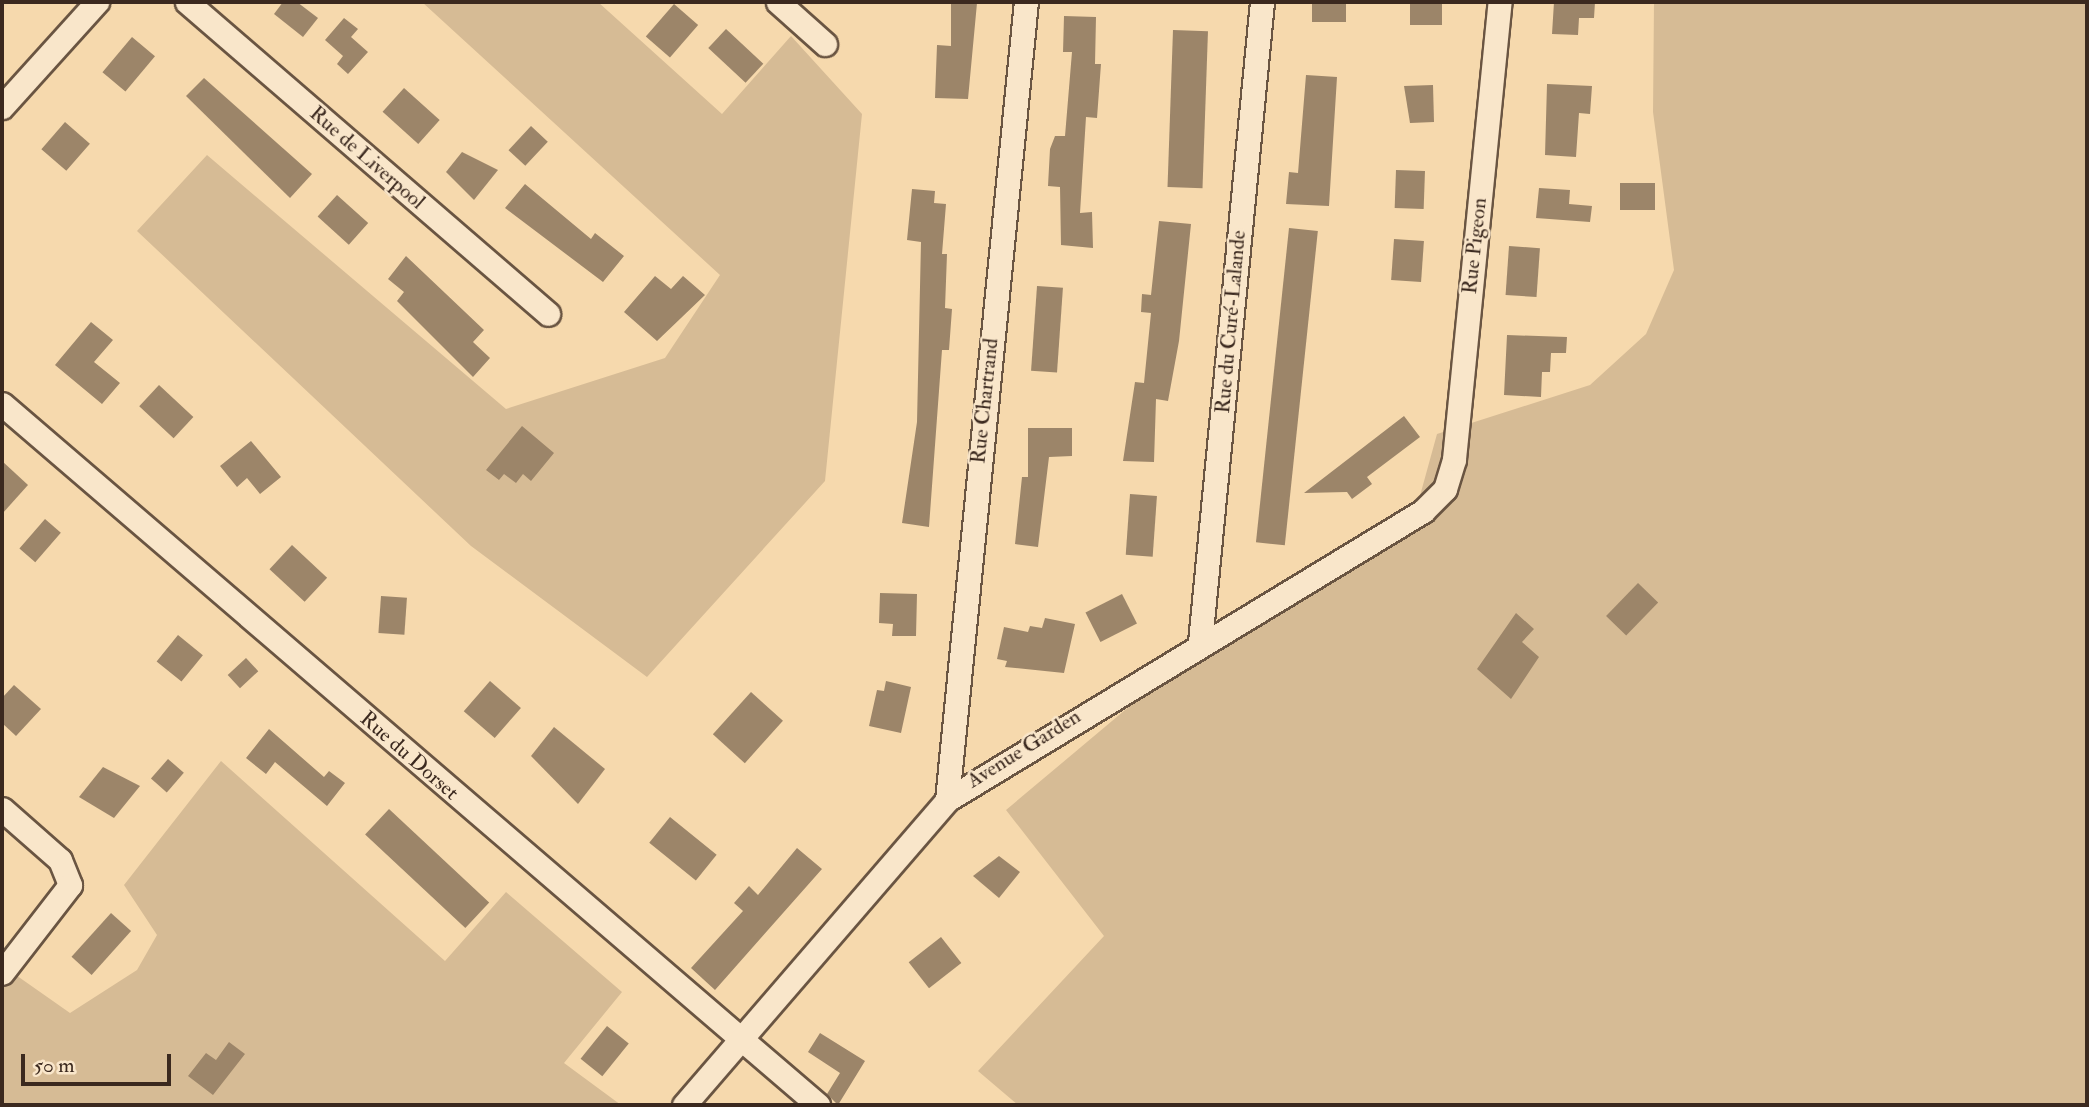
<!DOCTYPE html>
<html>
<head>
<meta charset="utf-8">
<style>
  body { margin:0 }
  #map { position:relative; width:2089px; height:1107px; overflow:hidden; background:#f6d9ad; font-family:"IM FELL Double Pica",serif }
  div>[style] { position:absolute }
  .green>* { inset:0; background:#d6bb95 }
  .building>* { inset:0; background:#9c8569; transform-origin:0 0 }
  .roads { filter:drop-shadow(2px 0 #6a5542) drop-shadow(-2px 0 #6a5542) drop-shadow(0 2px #6a5542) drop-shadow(0 -2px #6a5542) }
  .minor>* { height:23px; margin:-11.5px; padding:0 11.5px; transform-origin:11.5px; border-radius:11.5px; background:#f9e6ca }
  span { translate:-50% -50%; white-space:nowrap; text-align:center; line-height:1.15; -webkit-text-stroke:5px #f9e6ca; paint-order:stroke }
  .street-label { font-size:21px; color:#3b291f }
  .frame { position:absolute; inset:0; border:4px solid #3b291f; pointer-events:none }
  .scale { position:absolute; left:21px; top:1054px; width:150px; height:32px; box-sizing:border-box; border:4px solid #3b291f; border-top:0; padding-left:9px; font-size:21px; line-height:24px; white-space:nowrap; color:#3b291f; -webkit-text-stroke:5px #f9e6ca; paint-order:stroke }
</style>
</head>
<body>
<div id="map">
  <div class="green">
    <i style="clip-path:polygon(422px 2px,598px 2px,722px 114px,791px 36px,862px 114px,825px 481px,647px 677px,471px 546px,137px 231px,207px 155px,506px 409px,665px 358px,720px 275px)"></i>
    <i style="clip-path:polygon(1654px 2px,2087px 2px,2087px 1105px,1018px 1105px,978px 1071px,1104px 936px,1006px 810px,1137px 700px,1192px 635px,1418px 503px,1437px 434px,1590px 385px,1646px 334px,1674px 270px,1653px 112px)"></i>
    <i style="clip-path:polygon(221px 761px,445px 961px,506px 892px,622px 992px,564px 1063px,621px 1105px,2px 1105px,2px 987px,13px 973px,70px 1013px,137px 970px,157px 935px,124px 885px)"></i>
  </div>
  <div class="building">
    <i style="clip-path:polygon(283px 2px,297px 2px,318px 18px,303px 37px,274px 14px)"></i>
    <i style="clip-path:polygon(951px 2px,977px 3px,968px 99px,935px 98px,937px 45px,951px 46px)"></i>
    <i style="left:1312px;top:2px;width:34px;height:20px"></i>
    <i style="left:1410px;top:2px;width:32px;height:23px"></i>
    <i style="clip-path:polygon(1554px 2px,1595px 2px,1594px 18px,1579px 18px,1578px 35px,1552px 34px)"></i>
    <i style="left:674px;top:4px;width:32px;height:43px;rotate:41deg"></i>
    <i style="clip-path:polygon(1064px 16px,1096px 17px,1095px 64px,1101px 64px,1097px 118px,1086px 117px,1080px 213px,1092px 212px,1093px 248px,1061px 245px,1060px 187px,1048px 186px,1050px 149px,1055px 136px,1065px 136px,1072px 52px,1063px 52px)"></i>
    <i style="clip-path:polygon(344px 18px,358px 29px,351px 37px,368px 52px,348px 74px,337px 64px,343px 56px,325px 40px)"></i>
    <i style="left:726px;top:29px;width:51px;height:26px;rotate:43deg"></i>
    <i style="left:1173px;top:30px;width:35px;height:157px;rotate:2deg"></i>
    <i style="left:132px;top:37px;width:30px;height:46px;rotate:40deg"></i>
    <i style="clip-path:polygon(1306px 75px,1337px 77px,1329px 206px,1286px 204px,1289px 172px,1298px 173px)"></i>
    <i style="clip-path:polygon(204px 78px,312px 174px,290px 198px,186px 96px)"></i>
    <i style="clip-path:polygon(1547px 84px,1592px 86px,1590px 114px,1579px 113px,1576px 157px,1545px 155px)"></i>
    <i style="clip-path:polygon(1433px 85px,1434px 122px,1410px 123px,1404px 86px)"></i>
    <i style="left:404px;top:88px;width:48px;height:32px;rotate:42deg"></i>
    <i style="left:65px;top:122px;width:33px;height:36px;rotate:41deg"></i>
    <i style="left:531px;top:126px;width:23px;height:33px;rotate:43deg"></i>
    <i style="clip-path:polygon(462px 152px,498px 170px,474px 200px,446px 172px)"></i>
    <i style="left:1396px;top:170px;width:29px;height:38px;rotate:2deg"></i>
    <i style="left:1620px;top:183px;width:35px;height:27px"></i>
    <i style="clip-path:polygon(525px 184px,591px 239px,595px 233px,624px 256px,603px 282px,505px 208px)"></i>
    <i style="clip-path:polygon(1539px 188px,1570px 190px,1569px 204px,1592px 206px,1590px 222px,1536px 218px)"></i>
    <i style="clip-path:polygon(912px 189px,935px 191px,934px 203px,946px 204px,942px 254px,947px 254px,945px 308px,952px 309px,949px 350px,942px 350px,929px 527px,902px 523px,917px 422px,921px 242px,907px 240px)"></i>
    <i style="left:337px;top:195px;width:42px;height:29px;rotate:42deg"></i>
    <i style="clip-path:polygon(1159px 221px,1191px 224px,1179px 341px,1168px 401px,1156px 399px,1154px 462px,1123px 461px,1135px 382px,1144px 383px,1151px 313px,1141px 312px,1142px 294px,1151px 295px)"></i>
    <i style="left:1289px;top:228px;width:29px;height:316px;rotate:6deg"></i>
    <i style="left:1394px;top:239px;width:30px;height:41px;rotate:4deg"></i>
    <i style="left:1509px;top:246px;width:31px;height:49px;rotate:4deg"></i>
    <i style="clip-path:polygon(406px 256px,484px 330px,473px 342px,490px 358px,473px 377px,397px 301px,404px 292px,388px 279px)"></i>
    <i style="clip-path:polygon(655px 276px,671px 289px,683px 276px,705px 295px,657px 341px,624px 312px)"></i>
    <i style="left:1037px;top:286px;width:26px;height:85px;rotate:4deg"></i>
    <i style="clip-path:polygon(91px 322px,113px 340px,94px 362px,120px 383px,102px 404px,55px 365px)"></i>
    <i style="clip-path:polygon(1507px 335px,1567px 337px,1566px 353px,1551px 353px,1550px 372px,1542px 372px,1541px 397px,1504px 395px)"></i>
    <i style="left:159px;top:385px;width:47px;height:29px;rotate:43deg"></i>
    <i style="clip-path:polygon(1404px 416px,1420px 437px,1367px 477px,1372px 484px,1352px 499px,1347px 492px,1304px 493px)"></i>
    <i style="clip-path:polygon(522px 426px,554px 453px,531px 481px,523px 474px,516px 483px,504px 474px,499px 480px,486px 470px)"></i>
    <i style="clip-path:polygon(1028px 428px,1072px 428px,1072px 456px,1049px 457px,1038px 547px,1015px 544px,1022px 477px,1028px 477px)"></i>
    <i style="clip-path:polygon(251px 441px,281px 477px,260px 494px,247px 478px,237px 487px,220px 466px)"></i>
    <i style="clip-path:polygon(2px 461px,28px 485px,2px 514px)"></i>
    <i style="left:1130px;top:494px;width:27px;height:61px;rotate:4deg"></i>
    <i style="left:45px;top:519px;width:21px;height:39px;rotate:41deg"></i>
    <i style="left:292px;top:545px;width:48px;height:33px;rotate:43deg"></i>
    <i style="left:1638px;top:583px;width:28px;height:46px;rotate:44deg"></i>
    <i style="clip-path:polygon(880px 593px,917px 594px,916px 636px,892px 636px,893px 624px,879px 623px)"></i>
    <i style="left:1122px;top:594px;width:33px;height:41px;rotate:63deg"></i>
    <i style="left:381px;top:596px;width:26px;height:37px;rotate:4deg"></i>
    <i style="clip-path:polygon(1516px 613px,1534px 629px,1522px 642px,1539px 657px,1511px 699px,1477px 669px)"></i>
    <i style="clip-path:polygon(1045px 618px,1075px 624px,1064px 673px,1005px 667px,1007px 661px,997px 659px,1004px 627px,1028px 632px,1030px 626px,1042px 628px)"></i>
    <i style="left:178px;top:635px;width:32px;height:34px;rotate:39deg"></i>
    <i style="left:246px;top:658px;width:18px;height:25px;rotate:47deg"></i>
    <i style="left:490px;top:681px;width:41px;height:40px;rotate:41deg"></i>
    <i style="clip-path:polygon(886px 681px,911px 687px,901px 733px,869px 726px,877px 690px,884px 691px)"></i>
    <i style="clip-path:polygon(14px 685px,41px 709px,16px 736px,2px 723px,2px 698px)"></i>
    <i style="left:751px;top:692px;width:43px;height:57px;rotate:42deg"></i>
    <i style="clip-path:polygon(554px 727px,605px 769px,578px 804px,531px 756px)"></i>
    <i style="clip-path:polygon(269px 729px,324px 777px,329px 771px,345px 783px,327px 806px,275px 762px,266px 774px,246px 758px)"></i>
    <i style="left:168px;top:759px;width:21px;height:26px;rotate:41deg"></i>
    <i style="clip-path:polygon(103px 767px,140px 786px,114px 818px,79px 797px)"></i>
    <i style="left:389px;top:809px;width:137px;height:35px;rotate:43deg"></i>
    <i style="left:670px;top:817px;width:60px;height:33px;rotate:39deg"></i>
    <i style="clip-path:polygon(797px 848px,822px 869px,715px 990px,691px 968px,743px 911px,734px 903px,749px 886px,758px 895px)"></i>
    <i style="clip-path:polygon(999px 856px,1020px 872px,999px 898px,973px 876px)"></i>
    <i style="left:111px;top:913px;width:27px;height:59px;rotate:42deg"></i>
    <i style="left:941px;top:937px;width:33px;height:41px;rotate:52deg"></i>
    <i style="left:607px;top:1026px;width:28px;height:42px;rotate:39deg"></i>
    <i style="clip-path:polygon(820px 1033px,865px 1061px,838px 1105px,827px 1094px,840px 1073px,808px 1052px)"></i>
    <i style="clip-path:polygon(229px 1042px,245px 1054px,213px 1095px,188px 1076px,206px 1053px,216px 1060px)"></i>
  </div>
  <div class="roads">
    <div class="minor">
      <i style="left:187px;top:2px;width:477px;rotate:40.8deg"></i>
      <i style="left:778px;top:2px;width:63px;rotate:41.8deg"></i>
      <i style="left:2px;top:107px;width:142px;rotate:-47.9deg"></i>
      <i style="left:2px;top:404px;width:1076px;rotate:40.66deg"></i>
      <i style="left:1200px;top:642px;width:643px;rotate:-84.47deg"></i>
      <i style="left:947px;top:800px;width:802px;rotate:-84.35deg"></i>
      <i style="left:2px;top:809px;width:77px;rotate:41.3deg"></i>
      <i style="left:60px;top:860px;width:27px;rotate:68deg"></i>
      <i style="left:70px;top:885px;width:111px;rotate:127.7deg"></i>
      <i style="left:684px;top:1105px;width:403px;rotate:-49.2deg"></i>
      <i style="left:947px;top:800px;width:557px;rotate:-31.26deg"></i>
      <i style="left:1423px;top:511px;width:31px;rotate:-45deg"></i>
      <i style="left:1445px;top:489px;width:31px;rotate:-73deg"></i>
      <i style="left:1454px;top:459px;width:459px;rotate:-84.3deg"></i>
    </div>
  </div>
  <div class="street-label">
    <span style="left:367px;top:158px;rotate:41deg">Rue de Liverpool</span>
    <span style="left:1475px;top:246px;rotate:-84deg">Rue Pigeon</span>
    <span style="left:1231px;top:322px;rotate:-85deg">Rue du Curé-Lalande</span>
    <span style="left:985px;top:401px;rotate:-84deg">Rue Chartrand</span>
    <span style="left:1024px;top:749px;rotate:-32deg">Avenue Garden</span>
    <span style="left:409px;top:756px;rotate:41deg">Rue du Dorset</span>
  </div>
  <div class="frame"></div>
  <div class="scale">50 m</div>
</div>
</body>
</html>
